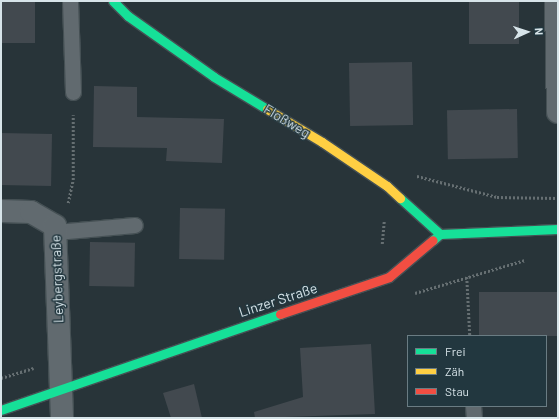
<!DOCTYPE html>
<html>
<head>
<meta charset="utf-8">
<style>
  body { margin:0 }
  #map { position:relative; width:559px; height:419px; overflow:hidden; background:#283439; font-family:Barlow,sans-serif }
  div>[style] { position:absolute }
  .building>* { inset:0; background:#42494f; transform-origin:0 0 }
  .path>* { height:2.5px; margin-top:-1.25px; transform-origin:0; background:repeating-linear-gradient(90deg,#666f72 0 2px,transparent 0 4px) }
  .roads { filter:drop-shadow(1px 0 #455054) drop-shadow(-1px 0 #455054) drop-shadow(0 1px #455054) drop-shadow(0 -1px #455054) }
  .lane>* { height:15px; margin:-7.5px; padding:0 7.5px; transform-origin:7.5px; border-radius:7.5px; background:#616a6f }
  .street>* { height:22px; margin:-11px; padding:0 11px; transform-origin:11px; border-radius:11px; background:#616a6f }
  .fast>* { height:9px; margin:-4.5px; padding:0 4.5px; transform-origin:4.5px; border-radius:4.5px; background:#16e098 }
  .slow>* { height:9px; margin:-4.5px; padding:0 4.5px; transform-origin:4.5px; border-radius:4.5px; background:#ffcf43 }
  .jam>* { height:9px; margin:-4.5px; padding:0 4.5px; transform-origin:4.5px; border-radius:4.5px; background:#f24e42 }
  span { translate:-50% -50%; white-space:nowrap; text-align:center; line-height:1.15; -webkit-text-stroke:3px #22373f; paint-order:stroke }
  .street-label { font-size:14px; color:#d7e4e9 }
  .frame { position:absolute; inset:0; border:2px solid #d7e4e9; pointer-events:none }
  .legend { position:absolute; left:407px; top:335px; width:140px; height:72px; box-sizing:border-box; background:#22373f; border:1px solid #6a7c83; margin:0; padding:5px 7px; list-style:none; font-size:12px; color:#d7e4e9 }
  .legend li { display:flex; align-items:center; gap:8px; height:20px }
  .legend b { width:20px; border:1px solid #6a7c83 }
  .north { position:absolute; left:507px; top:12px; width:40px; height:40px; -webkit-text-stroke:3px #22373f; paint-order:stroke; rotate:87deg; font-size:11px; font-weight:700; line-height:16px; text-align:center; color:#d7e4e9 }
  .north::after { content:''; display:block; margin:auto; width:14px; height:18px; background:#d7e4e9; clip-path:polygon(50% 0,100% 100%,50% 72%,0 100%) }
</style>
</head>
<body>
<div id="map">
  <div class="building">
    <i style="left:1px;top:1px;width:34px;height:42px"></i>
    <i style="left:469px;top:1px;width:50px;height:43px"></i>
    <i style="left:412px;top:62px;width:63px;height:63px;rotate:89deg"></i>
    <i style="clip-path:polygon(94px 86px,137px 87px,137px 117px,224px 119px,222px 163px,166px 161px,167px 148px,93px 147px)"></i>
    <i style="left:517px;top:109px;width:49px;height:70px;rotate:89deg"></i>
    <i style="left:1px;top:133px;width:51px;height:52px;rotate:1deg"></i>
    <i style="left:180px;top:208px;width:45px;height:51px;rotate:1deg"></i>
    <i style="left:90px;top:242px;width:45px;height:44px;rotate:1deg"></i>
    <i style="left:558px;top:292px;width:44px;height:79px;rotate:90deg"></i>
    <i style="clip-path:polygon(371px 344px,375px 414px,255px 418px,254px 412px,303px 397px,300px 348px)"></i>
    <i style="clip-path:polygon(194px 384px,202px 418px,171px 418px,163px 393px)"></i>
  </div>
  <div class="path">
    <i style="left:417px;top:176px;width:83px;rotate:14.7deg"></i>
    <i style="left:497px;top:197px;width:61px;rotate:0.9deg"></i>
    <i style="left:68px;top:203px;width:24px;rotate:-78deg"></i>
    <i style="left:73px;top:180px;width:65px;rotate:-90deg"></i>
    <i style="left:382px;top:244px;width:24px;rotate:-85deg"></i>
    <i style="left:467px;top:277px;width:59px;rotate:87.1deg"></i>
    <i style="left:415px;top:293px;width:115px;rotate:-16.7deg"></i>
    <i style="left:1px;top:378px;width:34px;rotate:-17deg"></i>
  </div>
  <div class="roads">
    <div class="lane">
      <i style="left:70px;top:1px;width:91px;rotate:88.1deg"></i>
      <i style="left:56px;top:232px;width:79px;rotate:-5.1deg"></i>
      <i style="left:473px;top:406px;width:12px;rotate:85deg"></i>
    </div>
    <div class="street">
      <i style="left:556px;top:1px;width:111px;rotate:89deg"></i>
      <i style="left:1px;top:211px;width:30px;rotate:2deg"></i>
      <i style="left:31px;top:212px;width:28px;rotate:30deg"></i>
      <i style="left:55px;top:226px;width:192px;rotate:87.9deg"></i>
    </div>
    <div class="fast">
      <i style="left:113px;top:1px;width:21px;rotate:45deg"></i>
      <i style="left:128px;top:16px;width:105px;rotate:35.3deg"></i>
      <i style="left:214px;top:77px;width:62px;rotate:31.1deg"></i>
      <i style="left:400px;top:198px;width:54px;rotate:42deg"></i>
      <i style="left:433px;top:240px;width:9px;rotate:-41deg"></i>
      <i style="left:440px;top:234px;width:118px;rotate:-2.4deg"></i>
      <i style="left:1px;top:410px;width:295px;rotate:-19deg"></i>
    </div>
    <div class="slow">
      <i style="left:267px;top:109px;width:64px;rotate:31deg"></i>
      <i style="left:322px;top:142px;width:78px;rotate:34.1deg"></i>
      <i style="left:387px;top:186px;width:18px;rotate:43deg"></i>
    </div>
    <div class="jam">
      <i style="left:280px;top:314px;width:115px;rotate:-18.7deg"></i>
      <i style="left:389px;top:277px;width:57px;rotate:-40.1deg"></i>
    </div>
  </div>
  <div class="street-label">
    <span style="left:287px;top:121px;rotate:31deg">Floßweg</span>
    <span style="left:57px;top:279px;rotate:-92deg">Leybergstraße</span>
    <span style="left:278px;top:300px;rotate:-18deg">Linzer Straße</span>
  </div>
  <div class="frame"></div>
  <ul class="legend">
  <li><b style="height:5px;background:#16e098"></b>Frei</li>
  <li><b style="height:5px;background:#ffcf43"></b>Zäh</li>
  <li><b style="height:5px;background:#f24e42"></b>Stau</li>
  </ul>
  <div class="north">N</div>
</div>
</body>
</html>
